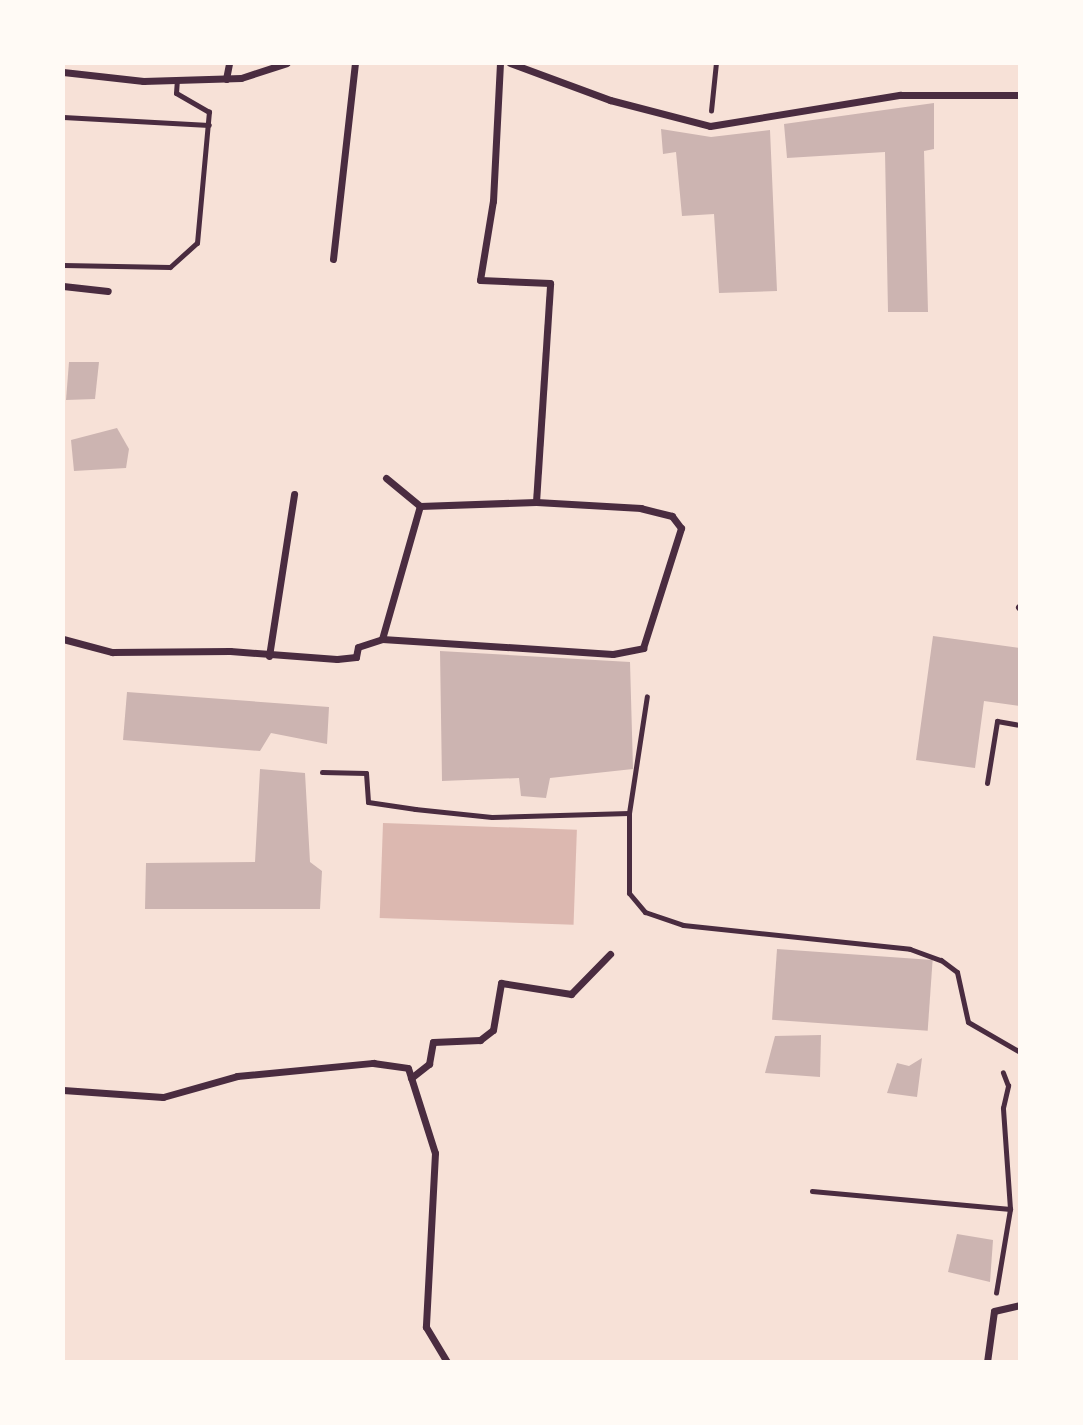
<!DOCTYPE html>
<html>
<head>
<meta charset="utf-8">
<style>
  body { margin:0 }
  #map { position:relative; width:1083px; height:1425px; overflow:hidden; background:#f7e1d7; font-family:Overpass,sans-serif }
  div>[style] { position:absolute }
  .water>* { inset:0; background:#dcb8b0; transform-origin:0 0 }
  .building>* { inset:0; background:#ccb4b1; transform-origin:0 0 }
  .path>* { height:4.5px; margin:-2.25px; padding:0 2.25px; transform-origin:2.25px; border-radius:2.25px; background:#4a2c40 }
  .service>* { height:5px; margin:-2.5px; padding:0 2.5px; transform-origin:2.5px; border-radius:2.5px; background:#4a2c40 }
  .minor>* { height:7px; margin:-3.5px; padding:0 3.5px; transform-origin:3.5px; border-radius:3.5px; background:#4a2c40 }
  span { translate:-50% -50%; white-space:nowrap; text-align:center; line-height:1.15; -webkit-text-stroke:5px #fffaf5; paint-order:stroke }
  .frame { position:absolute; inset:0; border:65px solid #fffaf5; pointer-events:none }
</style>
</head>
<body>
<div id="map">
  <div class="water">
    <i style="left:383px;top:823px;width:194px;height:95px;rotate:2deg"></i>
  </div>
  <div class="building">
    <i style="clip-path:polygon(934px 103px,934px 149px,924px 151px,928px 312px,888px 312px,885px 152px,787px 158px,784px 124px)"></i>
    <i style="clip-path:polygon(661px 129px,711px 137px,770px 130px,777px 291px,719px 293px,714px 214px,682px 216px,676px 152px,663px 154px)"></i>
    <i style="clip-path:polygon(69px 362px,99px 362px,95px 399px,66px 400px)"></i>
    <i style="clip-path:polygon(117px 428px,129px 449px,126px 468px,74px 471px,71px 440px)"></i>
    <i style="clip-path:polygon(933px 636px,1020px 648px,1020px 706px,984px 701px,975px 768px,916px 760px)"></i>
    <i style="clip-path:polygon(440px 651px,630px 662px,633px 769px,550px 778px,546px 798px,521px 796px,519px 778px,442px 781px)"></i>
    <i style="clip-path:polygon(127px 692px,329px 707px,327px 744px,271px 733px,260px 751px,123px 740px)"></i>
    <i style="clip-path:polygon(260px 769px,305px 773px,310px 862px,322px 871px,320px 909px,145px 909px,146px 863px,255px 862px)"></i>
    <i style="left:777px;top:949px;width:156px;height:71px;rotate:4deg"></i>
    <i style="clip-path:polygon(821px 1035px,820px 1077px,765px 1073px,775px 1036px)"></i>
    <i style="clip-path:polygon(922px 1058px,917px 1097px,887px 1093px,897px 1063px,909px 1066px)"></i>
    <i style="clip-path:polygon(957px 1234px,993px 1240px,990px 1282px,948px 1272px)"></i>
  </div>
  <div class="path">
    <i style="left:711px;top:111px;width:48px;rotate:-84.1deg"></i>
    <i style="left:812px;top:1191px;width:199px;rotate:5.2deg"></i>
    <i style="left:996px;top:1293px;width:85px;rotate:-80.5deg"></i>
    <i style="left:1010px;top:1209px;width:101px;rotate:-94deg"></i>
    <i style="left:1003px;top:1108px;width:23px;rotate:-77deg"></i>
    <i style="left:1008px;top:1086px;width:14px;rotate:-111deg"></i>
  </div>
  <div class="service">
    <i style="left:63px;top:117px;width:146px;rotate:3.1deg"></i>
    <i style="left:63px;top:265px;width:107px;rotate:1.1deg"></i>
    <i style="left:170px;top:267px;width:36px;rotate:-42deg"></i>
    <i style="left:197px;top:243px;width:132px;rotate:-84.8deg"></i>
    <i style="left:209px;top:112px;width:38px;rotate:-150deg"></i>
    <i style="left:176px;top:93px;width:13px;rotate:-86deg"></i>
    <i style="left:322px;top:772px;width:44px;rotate:1.3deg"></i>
    <i style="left:366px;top:773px;width:29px;rotate:86deg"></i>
    <i style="left:368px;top:802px;width:48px;rotate:8.5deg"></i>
    <i style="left:415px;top:809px;width:77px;rotate:5.9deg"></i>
    <i style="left:492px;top:817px;width:137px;rotate:-1.7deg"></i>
    <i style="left:629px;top:813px;width:80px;rotate:90deg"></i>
    <i style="left:629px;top:893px;width:25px;rotate:50deg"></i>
    <i style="left:645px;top:912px;width:40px;rotate:18.9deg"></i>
    <i style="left:683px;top:925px;width:228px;rotate:6deg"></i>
    <i style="left:910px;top:949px;width:33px;rotate:20deg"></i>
    <i style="left:941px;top:960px;width:20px;rotate:37deg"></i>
    <i style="left:957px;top:972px;width:51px;rotate:77.6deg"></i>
    <i style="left:968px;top:1022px;width:60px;rotate:30deg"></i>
    <i style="left:987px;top:783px;width:63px;rotate:-80.8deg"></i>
    <i style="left:997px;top:721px;width:23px;rotate:10deg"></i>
    <i style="left:629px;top:813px;width:118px;rotate:-81.3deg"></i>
  </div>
  <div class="minor">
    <i style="left:510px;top:63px;width:107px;rotate:20.3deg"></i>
    <i style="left:610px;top:100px;width:103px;rotate:14.6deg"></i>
    <i style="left:710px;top:126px;width:193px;rotate:-9.3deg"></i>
    <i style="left:900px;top:95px;width:120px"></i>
    <i style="left:63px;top:72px;width:81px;rotate:6.4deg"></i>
    <i style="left:143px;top:81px;width:98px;rotate:-1.8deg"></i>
    <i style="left:241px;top:78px;width:48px;rotate:-18.1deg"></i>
    <i style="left:226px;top:79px;width:16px;rotate:-79deg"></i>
    <i style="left:333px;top:259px;width:197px;rotate:-83.6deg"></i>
    <i style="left:63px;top:286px;width:45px;rotate:6.3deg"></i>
    <i style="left:386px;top:478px;width:44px;rotate:39.5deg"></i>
    <i style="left:1019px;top:607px;width:1px;rotate:45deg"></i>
    <i style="left:63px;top:639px;width:51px;rotate:14.9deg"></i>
    <i style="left:112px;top:652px;width:118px;rotate:-0.5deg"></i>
    <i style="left:230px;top:651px;width:107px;rotate:4.3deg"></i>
    <i style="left:337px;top:659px;width:19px;rotate:-6deg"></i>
    <i style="left:356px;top:657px;width:10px;rotate:-79deg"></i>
    <i style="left:358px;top:647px;width:25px;rotate:-18deg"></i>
    <i style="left:382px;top:639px;width:231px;rotate:3.7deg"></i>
    <i style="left:613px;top:654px;width:31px;rotate:-11deg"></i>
    <i style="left:643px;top:648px;width:126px;rotate:-72.4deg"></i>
    <i style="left:681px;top:528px;width:15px;rotate:-127deg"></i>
    <i style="left:672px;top:516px;width:32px;rotate:-166deg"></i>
    <i style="left:641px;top:508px;width:105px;rotate:-176.7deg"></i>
    <i style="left:536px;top:502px;width:219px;rotate:-86.3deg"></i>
    <i style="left:550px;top:283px;width:70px;rotate:-177.5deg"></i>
    <i style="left:480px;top:280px;width:80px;rotate:-80.7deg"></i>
    <i style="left:493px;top:201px;width:138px;rotate:-87.1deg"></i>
    <i style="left:382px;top:639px;width:138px;rotate:-74.1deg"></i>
    <i style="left:420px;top:506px;width:116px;rotate:-2deg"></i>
    <i style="left:269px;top:656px;width:164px;rotate:-81.2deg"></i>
    <i style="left:411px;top:1078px;width:23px;rotate:-38deg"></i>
    <i style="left:429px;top:1064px;width:22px;rotate:-80deg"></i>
    <i style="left:433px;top:1042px;width:47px;rotate:-2.4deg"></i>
    <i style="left:480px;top:1040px;width:16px;rotate:-38deg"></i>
    <i style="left:493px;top:1030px;width:48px;rotate:-80.3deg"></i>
    <i style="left:501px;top:983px;width:71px;rotate:8.9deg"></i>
    <i style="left:571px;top:994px;width:56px;rotate:-45.7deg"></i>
    <i style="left:63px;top:1090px;width:100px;rotate:4deg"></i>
    <i style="left:163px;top:1097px;width:77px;rotate:-15.8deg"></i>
    <i style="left:237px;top:1076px;width:137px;rotate:-5.5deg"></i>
    <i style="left:373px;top:1063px;width:35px;rotate:8deg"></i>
    <i style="left:408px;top:1068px;width:89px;rotate:72.4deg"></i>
    <i style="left:435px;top:1153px;width:174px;rotate:93deg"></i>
    <i style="left:426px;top:1327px;width:41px;rotate:59deg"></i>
    <i style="left:987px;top:1362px;width:51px;rotate:-82.2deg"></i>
    <i style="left:994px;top:1311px;width:27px;rotate:-13deg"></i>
  </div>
  <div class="frame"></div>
</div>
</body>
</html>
